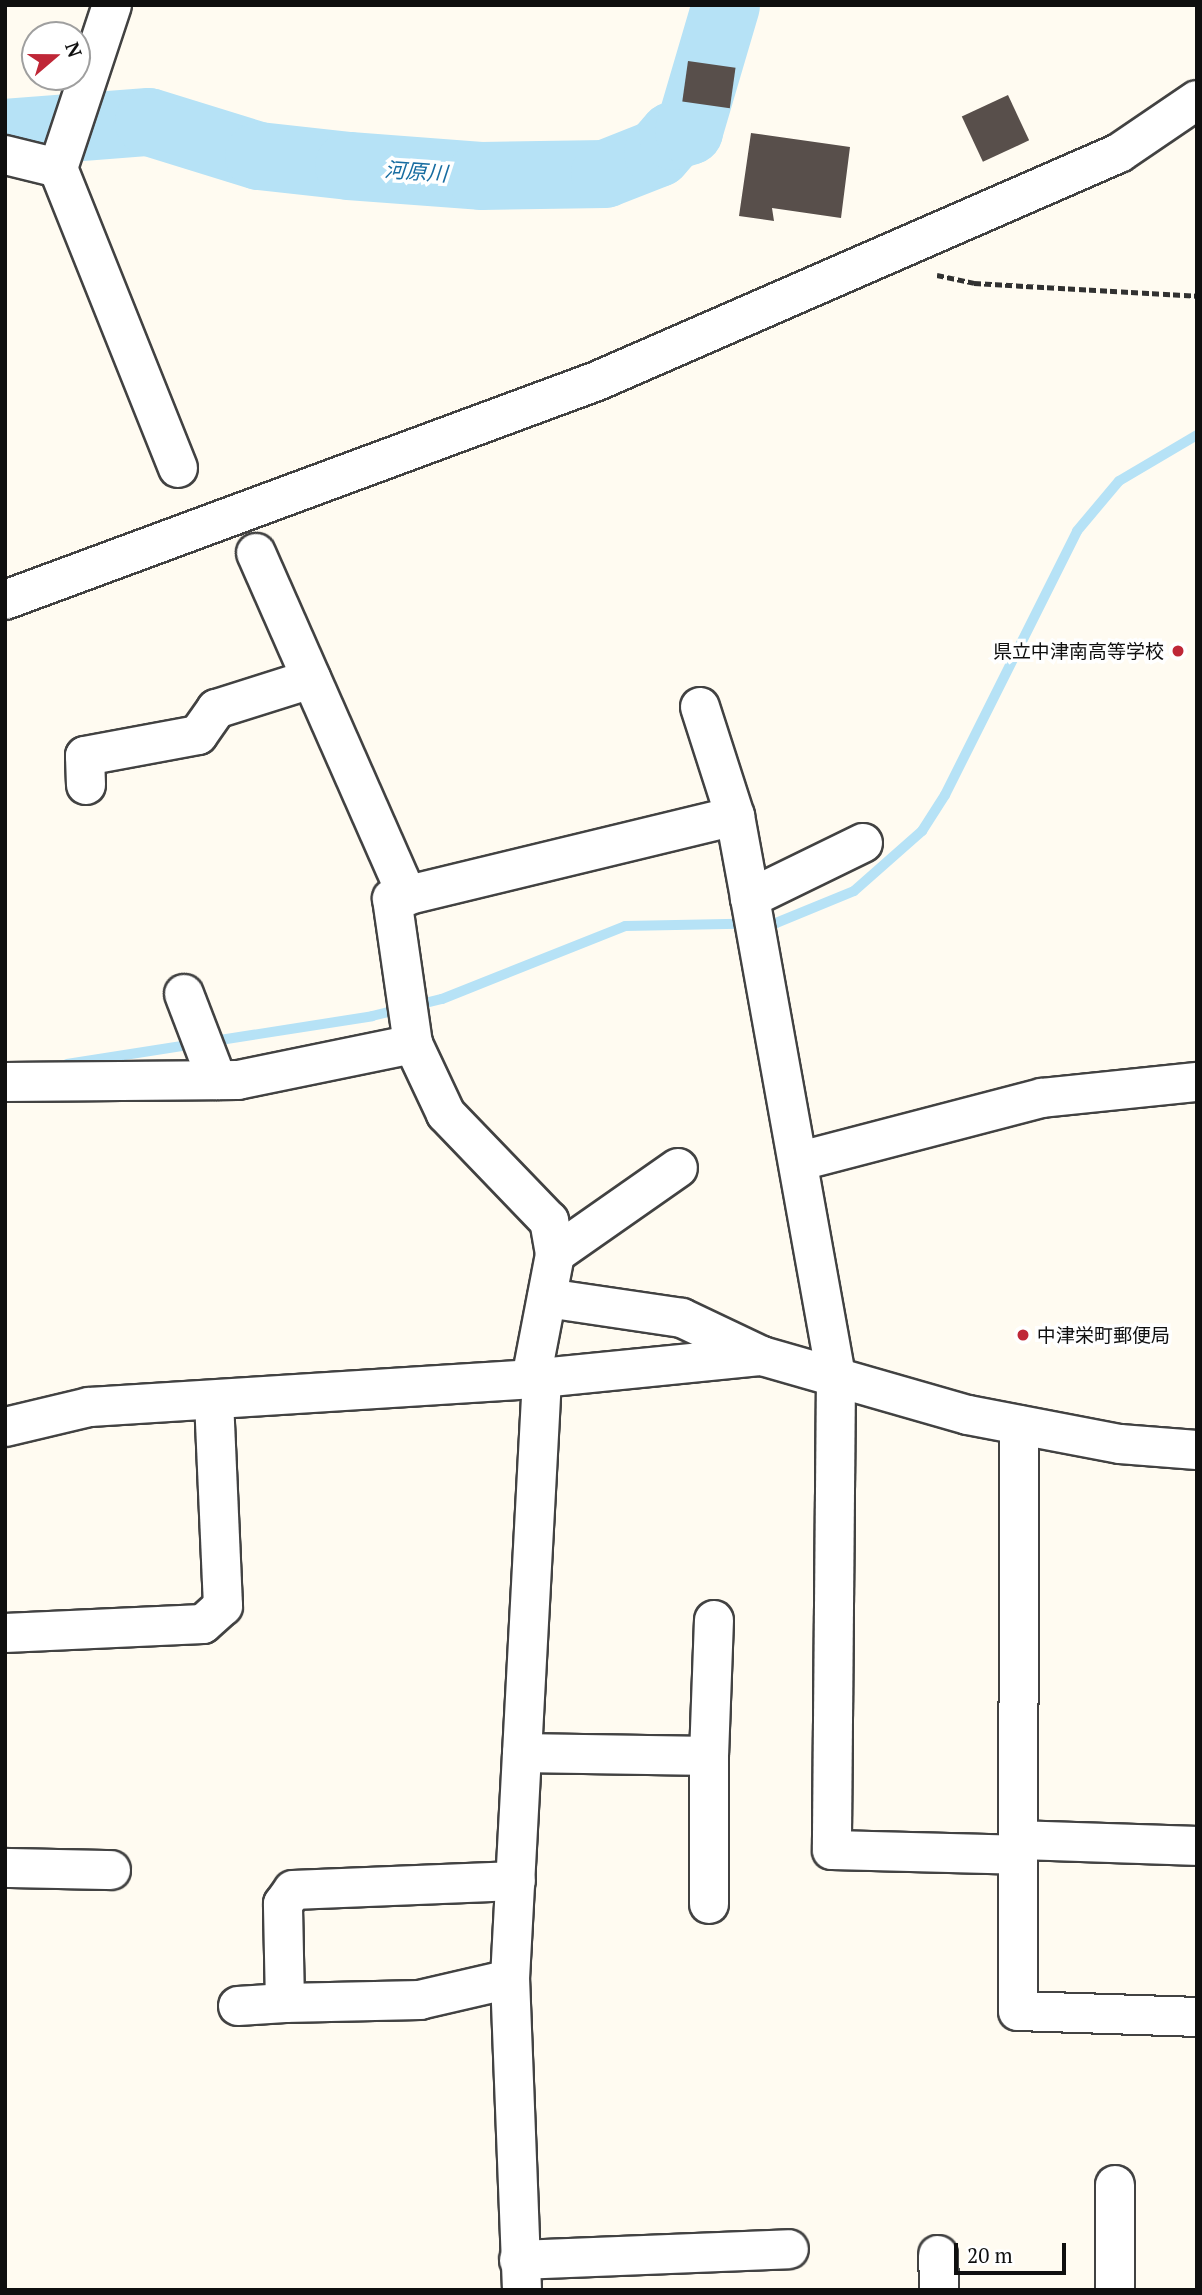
<!DOCTYPE html>
<html>
<head>
<meta charset="utf-8">
<style>
  body { margin:0 }
  #map { position:relative; width:1202px; height:2295px; overflow:hidden; background:#fffbf1; font-family:"PT Serif","Noto Sans JP",serif }
  div>[style] { position:absolute }
  .stream>* { height:10px; margin:-5px; padding:0 5px; transform-origin:5px; border-radius:5px; background:#b6e2f6 }
  .river>* { height:68px; margin:-34px; padding:0 34px; transform-origin:34px; border-radius:34px; background:#b6e2f6 }
  .building>* { inset:0; background:#584f4b; transform-origin:0 0 }
  .path>* { height:4.5px; margin-top:-2.25px; transform-origin:0; background:repeating-linear-gradient(90deg,#313131 0 7px,transparent 0 10.5px) }
  .roads { filter:drop-shadow(2px 0 #424242) drop-shadow(-2px 0 #424242) drop-shadow(0 2px #424242) drop-shadow(0 -2px #424242) }
  .minor>* { height:38px; margin:-19px; padding:0 19px; transform-origin:19px; border-radius:19px; background:#fff }
  .dots>* { width:19px; height:19px; translate:-50% -50%; box-sizing:border-box; border:4px solid #fff; border-radius:50% }
  span { translate:-50% -50%; white-space:nowrap; text-align:center; line-height:1.15; -webkit-text-stroke:7px #fff; paint-order:stroke }
  .poi-label { font-size:19px; color:#0f0f0f }
  .right { translate:-100% -50%; text-align:right }
  .left { translate:0 -50%; text-align:left }
  .water-label { font-size:21px; color:#186da1; font-style:italic }
  .frame { position:absolute; inset:0; border:7px solid #0f0f0f; pointer-events:none }
  .north { position:absolute; left:21px; top:21px; width:70px; height:70px; box-sizing:border-box; background:#fff; border:2px solid #9f9f9f; border-radius:50%; rotate:70deg; font-size:19px; font-weight:700; line-height:28px; text-align:center; color:#0f0f0f }
  .north::after { content:''; display:block; margin:auto; width:24px; height:32px; background:#bf2737; clip-path:polygon(50% 0,100% 100%,50% 72%,0 100%) }
  .scale { position:absolute; left:954px; top:2243px; width:112px; height:32px; box-sizing:border-box; border:4px solid #0f0f0f; border-top:0; padding-left:9px; font-size:21px; line-height:24px; white-space:nowrap; color:#0f0f0f; -webkit-text-stroke:5px #fff; paint-order:stroke }
</style>
</head>
<body>
<div id="map">
  <div class="stream">
    <i style="left:67px;top:1064px;width:309px;rotate:-8.9deg"></i>
    <i style="left:372px;top:1016px;width:72px;rotate:-13.7deg"></i>
    <i style="left:442px;top:999px;width:197px;rotate:-21.7deg"></i>
    <i style="left:625px;top:926px;width:151px;rotate:-1.1deg"></i>
    <i style="left:776px;top:923px;width:84px;rotate:-22.3deg"></i>
    <i style="left:854px;top:891px;width:91px;rotate:-41.4deg"></i>
    <i style="left:922px;top:831px;width:43px;rotate:-57.4deg"></i>
    <i style="left:945px;top:795px;width:295px;rotate:-63.4deg"></i>
    <i style="left:1077px;top:531px;width:65px;rotate:-50deg"></i>
    <i style="left:1119px;top:481px;width:91px;rotate:-30.5deg"></i>
  </div>
  <div class="river">
    <i style="left:5px;top:133px;width:144px;rotate:-4.4deg"></i>
    <i style="left:149px;top:122px;width:115px;rotate:17.2deg"></i>
    <i style="left:259px;top:156px;width:91px;rotate:6.3deg"></i>
    <i style="left:349px;top:166px;width:132px;rotate:4.3deg"></i>
    <i style="left:481px;top:176px;width:124px;rotate:-0.9deg"></i>
    <i style="left:605px;top:174px;width:57px;rotate:-21.6deg"></i>
    <i style="left:658px;top:153px;width:23px;rotate:-49deg"></i>
    <i style="left:673px;top:136px;width:17px;rotate:-17deg"></i>
    <i style="left:689px;top:131px;width:131px;rotate:-73.6deg"></i>
  </div>
  <div class="building">
    <i style="left:688px;top:61px;width:48px;height:41px;rotate:8deg"></i>
    <i style="left:1008px;top:95px;width:50px;height:51px;rotate:65deg"></i>
    <i style="clip-path:polygon(751px 133px,850px 147px,841px 218px,772px 208px,774px 221px,739px 216px)"></i>
  </div>
  <div class="path">
    <i style="left:937px;top:275px;width:38px;rotate:12deg"></i>
    <i style="left:974px;top:283px;width:223px;rotate:3.3deg"></i>
  </div>
  <div class="roads">
    <div class="minor">
      <i style="left:112px;top:5px;width:172px;rotate:108.3deg"></i>
      <i style="left:58px;top:168px;width:323px;rotate:68.2deg"></i>
      <i style="left:5px;top:155px;width:55px;rotate:13.8deg"></i>
      <i style="left:256px;top:553px;width:375px;rotate:66.2deg"></i>
      <i style="left:5px;top:600px;width:631px;rotate:-20.3deg"></i>
      <i style="left:597px;top:381px;width:570px;rotate:-23.59deg"></i>
      <i style="left:1119px;top:153px;width:94px;rotate:-34.2deg"></i>
      <i style="left:700px;top:707px;width:114px;rotate:72.2deg"></i>
      <i style="left:735px;top:816px;width:83px;rotate:79.6deg"></i>
      <i style="left:86px;top:785px;width:29px;rotate:-92deg"></i>
      <i style="left:85px;top:756px;width:115px;rotate:-10.5deg"></i>
      <i style="left:198px;top:735px;width:32px;rotate:-55deg"></i>
      <i style="left:216px;top:709px;width:100px;rotate:-17.5deg"></i>
      <i style="left:863px;top:843px;width:126px;rotate:154deg"></i>
      <i style="left:750px;top:898px;width:487px;rotate:79.8deg"></i>
      <i style="left:836px;top:1377px;width:473px;rotate:90.5deg"></i>
      <i style="left:832px;top:1850px;width:186px;rotate:1.5deg"></i>
      <i style="left:184px;top:994px;width:92px;rotate:69deg"></i>
      <i style="left:5px;top:1082px;width:233px;rotate:-0.5deg"></i>
      <i style="left:238px;top:1080px;width:179px;rotate:-11.6deg"></i>
      <i style="left:800px;top:1161px;width:250px;rotate:-14.6deg"></i>
      <i style="left:1042px;top:1098px;width:156px;rotate:-5.9deg"></i>
      <i style="left:555px;top:1254px;width:150px;rotate:-35deg"></i>
      <i style="left:547px;top:1298px;width:136px;rotate:8.4deg"></i>
      <i style="left:682px;top:1318px;width:89px;rotate:25.4deg"></i>
      <i style="left:531px;top:1379px;width:127px;rotate:-79.1deg"></i>
      <i style="left:555px;top:1254px;width:34px;rotate:-100deg"></i>
      <i style="left:549px;top:1221px;width:149px;rotate:-133.9deg"></i>
      <i style="left:446px;top:1114px;width:77px;rotate:-115.2deg"></i>
      <i style="left:413px;top:1044px;width:147px;rotate:-98.2deg"></i>
      <i style="left:392px;top:899px;width:353px;rotate:-13.6deg"></i>
      <i style="left:1019px;top:1425px;width:586px;rotate:90.1deg"></i>
      <i style="left:1018px;top:2011px;width:179px;rotate:1.9deg"></i>
      <i style="left:5px;top:1427px;width:86px;rotate:-13.4deg"></i>
      <i style="left:89px;top:1407px;width:443px;rotate:-3.6deg"></i>
      <i style="left:531px;top:1379px;width:232px;rotate:-5.7deg"></i>
      <i style="left:762px;top:1356px;width:214px;rotate:16deg"></i>
      <i style="left:968px;top:1415px;width:155px;rotate:10.8deg"></i>
      <i style="left:1120px;top:1444px;width:77px;rotate:4.5deg"></i>
      <i style="left:5px;top:1633px;width:198px;rotate:-2.6deg"></i>
      <i style="left:203px;top:1624px;width:27px;rotate:-42deg"></i>
      <i style="left:223px;top:1606px;width:205px;rotate:-92.5deg"></i>
      <i style="left:522px;top:1753px;width:187px;rotate:0.9deg"></i>
      <i style="left:709px;top:1756px;width:148px;rotate:90deg"></i>
      <i style="left:709px;top:1756px;width:136px;rotate:-87.9deg"></i>
      <i style="left:1018px;top:1840px;width:179px;rotate:1.9deg"></i>
      <i style="left:5px;top:1868px;width:106px;rotate:1.1deg"></i>
      <i style="left:510px;top:1979px;width:92px;rotate:166.9deg"></i>
      <i style="left:420px;top:2000px;width:135px;rotate:178.7deg"></i>
      <i style="left:285px;top:2003px;width:99px;rotate:-91.2deg"></i>
      <i style="left:283px;top:1904px;width:17px;rotate:-54deg"></i>
      <i style="left:293px;top:1890px;width:223px;rotate:-2.3deg"></i>
      <i style="left:238px;top:2006px;width:47px;rotate:-3.7deg"></i>
      <i style="left:938px;top:2255px;width:35px;rotate:88deg"></i>
      <i style="left:519px;top:2260px;width:270px;rotate:-2.3deg"></i>
      <i style="left:522px;top:2290px;width:311px;rotate:-92.2deg"></i>
      <i style="left:510px;top:1979px;width:602px;rotate:-86.95deg"></i>
      <i style="left:1115px;top:2290px;width:105px;rotate:-90deg"></i>
    </div>
  </div>
  <div class="dots">
    <i style="left:1178px;top:651px;background:#bf2737"></i>
    <i style="left:1023px;top:1335px;background:#bf2737"></i>
  </div>
  <div class="poi-label">
    <span class="right" style="left:1164px;top:651px">県立中津南高等学校</span>
    <span class="left" style="left:1037px;top:1335px">中津栄町郵便局</span>
  </div>
  <div class="water-label">
    <span style="left:416px;top:171px;rotate:4deg">河原川</span>
  </div>
  <div class="frame"></div>
  <div class="north">N</div>
  <div class="scale">20 m</div>
</div>
</body>
</html>
